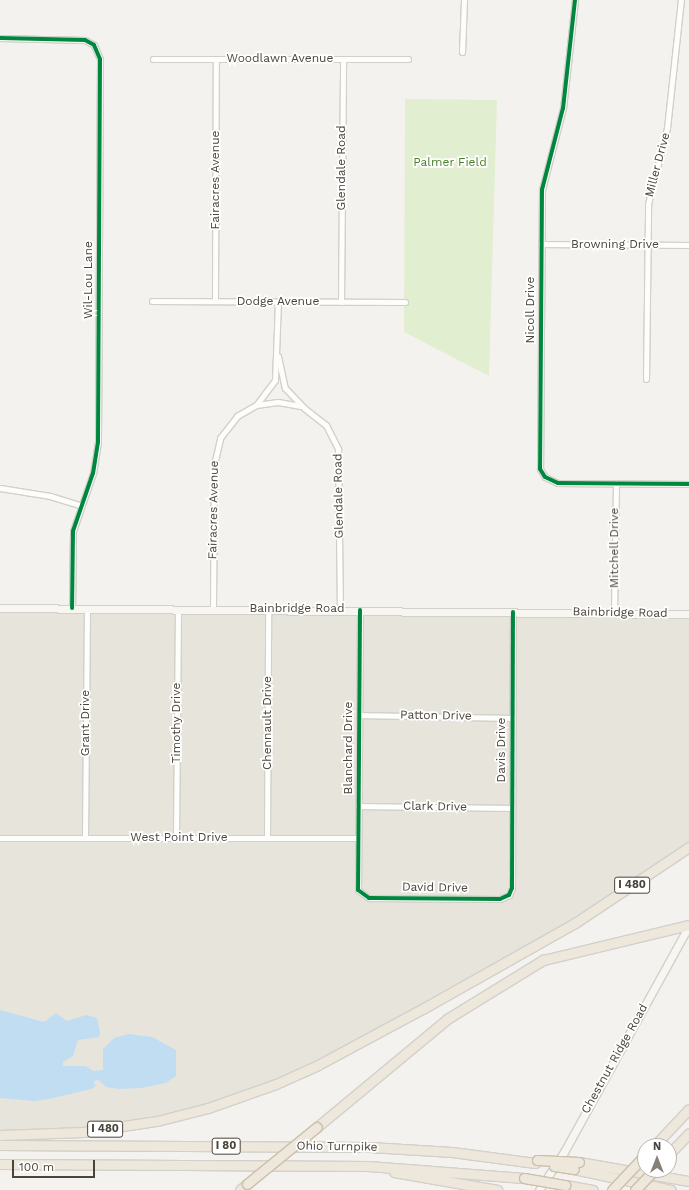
<!DOCTYPE html>
<html>
<head>
<meta charset="utf-8">
<style>
  body { margin:0 }
  #map { position:relative; width:689px; height:1190px; overflow:hidden; background:#f4f2ee; font-family:"Work Sans",sans-serif }
  div>[style] { position:absolute }
  .residential>* { inset:0; background:#e7e4dc }
  .green>* { inset:0; background:#e1eecf }
  .water>* { inset:0; background:#c0ddf1 }
  .roads { filter:drop-shadow(1px 0 #d2d0cb) drop-shadow(-1px 0 #d2d0cb) drop-shadow(0 1px #d2d0cb) drop-shadow(0 -1px #d2d0cb) }
  .street>* { height:5px; margin:-2.5px; padding:0 2.5px; transform-origin:2.5px; border-radius:2.5px; background:#fdfdfc }
  .secondary>* { height:7px; margin:-3.5px; padding:0 3.5px; transform-origin:3.5px; border-radius:3.5px; background:#f7f6f1 }
  .highway>* { height:9px; margin:-4.5px; padding:0 4.5px; transform-origin:4.5px; border-radius:4.5px; background:#ede8db }
  .bridges { filter:drop-shadow(1px 0 #ccbfa9) drop-shadow(-1px 0 #ccbfa9) drop-shadow(0 1px #ccbfa9) drop-shadow(0 -1px #ccbfa9) }
  .highway-bridge>* { height:9px; margin:-4.5px; padding:0 4.5px; transform-origin:4.5px; border-radius:4.5px; background:#ede8db }
  .cycleway>* { height:4px; margin:-2px; padding:0 2px; transform-origin:2px; border-radius:2px; background:#00873e }
  span { translate:-50% -50%; white-space:nowrap; text-align:center; line-height:1.15; -webkit-text-stroke:3.5px #fff; paint-order:stroke }
  .shield-label span { padding:1px 3px; background:#fff; border:1px solid; border-radius:3px; -webkit-text-stroke-width:0 }
  .shield-label { font-size:11px; color:#4b4439; font-weight:700 }
  .street-label { font-size:12px; color:#4b4439 }
  .park-label { font-size:12px; color:#4a7f2a }
  .north { position:absolute; left:637px; top:1138px; width:40px; height:40px; box-sizing:border-box; background:#fff; border:1px solid #b7b4b0; border-radius:50%; rotate:0deg; font-size:11px; font-weight:700; line-height:16px; text-align:center; color:#4b4439 }
  .north::after { content:''; display:block; margin:auto; width:14px; height:18px; background:#868178; clip-path:polygon(50% 0,100% 100%,50% 72%,0 100%) }
  .scale { position:absolute; left:12px; top:1160px; width:83px; height:18px; box-sizing:border-box; border:2px solid #4b4439; border-top:0; padding-left:5px; font-size:12px; line-height:14px; white-space:nowrap; color:#4b4439; -webkit-text-stroke:3px #fff; paint-order:stroke }
</style>
</head>
<body>
<div id="map">
  <div class="residential">
    <i style="clip-path:polygon(0 608px,689px 614px,689px 847px,575px 923px,318px 1065px,157px 1121px,0 1135px)"></i>
  </div>
  <div class="green">
    <i style="clip-path:polygon(405px 99px,497px 100px,489px 376px,404px 332px)"></i>
  </div>
  <div class="water">
    <i style="clip-path:polygon(0 1010px,44px 1022px,56px 1013px,67px 1021px,86px 1015px,97px 1018px,100px 1032px,99px 1037px,78px 1040px,73px 1056px,63px 1062px,63px 1066px,86px 1066px,93px 1071px,103px 1070px,103px 1049px,114px 1038px,129px 1034px,152px 1037px,176px 1050px,176px 1076px,166px 1083px,141px 1088px,119px 1089px,106px 1087px,98px 1080px,93px 1081px,96px 1086px,91px 1089px,49px 1099px,34px 1101px,0 1098px)"></i>
  </div>
  <div class="roads">
    <div class="street">
      <i style="left:575px;top:0;width:109px;rotate:96.3deg"></i>
      <i style="left:563px;top:108px;width:85px;rotate:104.4deg"></i>
      <i style="left:542px;top:190px;width:279px;rotate:90.4deg"></i>
      <i style="left:540px;top:469px;width:9px;rotate:58deg"></i>
      <i style="left:545px;top:477px;width:14px;rotate:25deg"></i>
      <i style="left:558px;top:483px;width:131px;rotate:0.4deg"></i>
      <i style="left:0;top:38px;width:85px;rotate:1.3deg"></i>
      <i style="left:85px;top:40px;width:10px;rotate:29deg"></i>
      <i style="left:94px;top:45px;width:15px;rotate:67deg"></i>
      <i style="left:100px;top:59px;width:383px;rotate:90.3deg"></i>
      <i style="left:98px;top:442px;width:31px;rotate:99deg"></i>
      <i style="left:93px;top:473px;width:61px;rotate:109deg"></i>
      <i style="left:73px;top:531px;width:77px;rotate:90.7deg"></i>
      <i style="left:462px;top:52px;width:52px;rotate:-87.8deg"></i>
      <i style="left:153px;top:59px;width:255px"></i>
      <i style="left:541px;top:244px;width:148px;rotate:0.4deg"></i>
      <i style="left:152px;top:301px;width:253px;rotate:0.2deg"></i>
      <i style="left:215px;top:301px;width:242px;rotate:-89.8deg"></i>
      <i style="left:341px;top:302px;width:243px;rotate:-89.5deg"></i>
      <i style="left:278px;top:356px;width:33px;rotate:78deg"></i>
      <i style="left:285px;top:388px;width:28px;rotate:46deg"></i>
      <i style="left:304px;top:408px;width:28px;rotate:38deg"></i>
      <i style="left:326px;top:425px;width:27px;rotate:63deg"></i>
      <i style="left:338px;top:449px;width:160px;rotate:89.3deg"></i>
      <i style="left:646px;top:379px;width:175px;rotate:-89.3deg"></i>
      <i style="left:648px;top:204px;width:78px;rotate:-76deg"></i>
      <i style="left:667px;top:128px;width:129px;rotate:-83.8deg"></i>
      <i style="left:257px;top:404px;width:30px;rotate:-53deg"></i>
      <i style="left:275px;top:380px;width:78px;rotate:-87.8deg"></i>
      <i style="left:0;top:488px;width:51px;rotate:9.1deg"></i>
      <i style="left:50px;top:496px;width:31px;rotate:17deg"></i>
      <i style="left:213px;top:609px;width:144px;rotate:-89.6deg"></i>
      <i style="left:214px;top:465px;width:28px;rotate:-77deg"></i>
      <i style="left:220px;top:438px;width:28px;rotate:-52deg"></i>
      <i style="left:237px;top:416px;width:22px;rotate:-30deg"></i>
      <i style="left:256px;top:405px;width:22px;rotate:-8deg"></i>
      <i style="left:278px;top:402px;width:23px;rotate:10deg"></i>
      <i style="left:360px;top:610px;width:280px;rotate:90.4deg"></i>
      <i style="left:358px;top:890px;width:14px;rotate:36deg"></i>
      <i style="left:369px;top:898px;width:131px;rotate:0.4deg"></i>
      <i style="left:500px;top:899px;width:10px;rotate:-24deg"></i>
      <i style="left:509px;top:895px;width:8px;rotate:-67deg"></i>
      <i style="left:512px;top:888px;width:276px;rotate:-89.8deg"></i>
      <i style="left:614px;top:613px;width:130px;rotate:-89.1deg"></i>
      <i style="left:359px;top:715px;width:153px;rotate:1.1deg"></i>
      <i style="left:358px;top:806px;width:154px;rotate:0.7deg"></i>
      <i style="left:0;top:838px;width:358px"></i>
      <i style="left:85px;top:838px;width:230px;rotate:-89.5deg"></i>
      <i style="left:176px;top:838px;width:229px;rotate:-89.5deg"></i>
      <i style="left:267px;top:838px;width:229px;rotate:-89.7deg"></i>
    </div>
    <div class="secondary">
      <i style="left:0;top:608px;width:689px;rotate:0.5deg"></i>
      <i style="left:539px;top:1190px;width:45px;rotate:-56.7deg"></i>
      <i style="left:564px;top:1152px;width:258px;rotate:-61.1deg"></i>
    </div>
    <div class="highway">
      <i style="left:317px;top:1127px;width:169px;rotate:-39.7deg"></i>
      <i style="left:447px;top:1019px;width:113px;rotate:-31.6deg"></i>
      <i style="left:543px;top:960px;width:150px;rotate:-13.5deg"></i>
      <i style="left:0;top:1135px;width:83px;rotate:-2.1deg"></i>
      <i style="left:83px;top:1132px;width:75px;rotate:-8.5deg"></i>
      <i style="left:157px;top:1121px;width:53px;rotate:-14.3deg"></i>
      <i style="left:208px;top:1108px;width:72px;rotate:-19.4deg"></i>
      <i style="left:276px;top:1084px;width:46px;rotate:-24.3deg"></i>
      <i style="left:318px;top:1065px;width:120px;rotate:-28.3deg"></i>
      <i style="left:424px;top:1008px;width:173px;rotate:-29.4deg"></i>
      <i style="left:575px;top:923px;width:137px;rotate:-33.7deg"></i>
      <i style="left:0;top:1145px;width:370px;rotate:0.3deg"></i>
      <i style="left:370px;top:1147px;width:82px;rotate:3.5deg"></i>
      <i style="left:452px;top:1152px;width:84px;rotate:7.5deg"></i>
      <i style="left:654px;top:1146px;width:51px;rotate:-46.6deg"></i>
      <i style="left:669px;top:1154px;width:29px;rotate:-46deg"></i>
      <i style="left:579px;top:1162px;width:112px;rotate:9.8deg"></i>
      <i style="left:0;top:1164px;width:368px;rotate:0.3deg"></i>
      <i style="left:368px;top:1166px;width:156px;rotate:4.4deg"></i>
      <i style="left:574px;top:1169px;width:99px;rotate:12.2deg"></i>
      <i style="left:394px;top:1172px;width:105px;rotate:9.9deg"></i>
      <i style="left:565px;top:1185px;width:28px;rotate:10deg"></i>
      <i style="left:240px;top:1190px;width:9px;rotate:-41deg"></i>
    </div>
  </div>
  <div class="bridges">
    <div class="highway-bridge">
      <i style="left:537px;top:1160px;width:42px;rotate:2.7deg"></i>
      <i style="left:554px;top:1166px;width:20px;rotate:9deg"></i>
      <i style="left:524px;top:1178px;width:42px;rotate:9.7deg"></i>
      <i style="left:247px;top:1184px;width:90px;rotate:-39.2deg"></i>
      <i style="left:612px;top:1190px;width:47px;rotate:-46.7deg"></i>
      <i style="left:635px;top:1190px;width:28px;rotate:-46deg"></i>
    </div>
  </div>
  <div class="cycleway">
    <i style="left:575px;top:0;width:109px;rotate:96.3deg"></i>
    <i style="left:563px;top:108px;width:85px;rotate:104.4deg"></i>
    <i style="left:542px;top:190px;width:279px;rotate:90.4deg"></i>
    <i style="left:540px;top:469px;width:9px;rotate:58deg"></i>
    <i style="left:545px;top:477px;width:14px;rotate:25deg"></i>
    <i style="left:558px;top:483px;width:131px;rotate:0.4deg"></i>
    <i style="left:0;top:38px;width:85px;rotate:1.3deg"></i>
    <i style="left:85px;top:40px;width:10px;rotate:29deg"></i>
    <i style="left:94px;top:45px;width:15px;rotate:67deg"></i>
    <i style="left:100px;top:59px;width:383px;rotate:90.3deg"></i>
    <i style="left:98px;top:442px;width:31px;rotate:99deg"></i>
    <i style="left:93px;top:473px;width:61px;rotate:109deg"></i>
    <i style="left:73px;top:531px;width:77px;rotate:90.7deg"></i>
    <i style="left:360px;top:610px;width:280px;rotate:90.4deg"></i>
    <i style="left:358px;top:890px;width:14px;rotate:36deg"></i>
    <i style="left:369px;top:898px;width:131px;rotate:0.4deg"></i>
    <i style="left:500px;top:899px;width:10px;rotate:-24deg"></i>
    <i style="left:509px;top:895px;width:8px;rotate:-67deg"></i>
    <i style="left:512px;top:888px;width:276px;rotate:-89.8deg"></i>
  </div>
  <div class="shield-label">
    <span style="left:632px;top:885px">I 480</span>
    <span style="left:105px;top:1129px">I 480</span>
    <span style="left:226px;top:1146px">I 80</span>
  </div>
  <div class="street-label">
    <span style="left:280px;top:59px">Woodlawn Avenue</span>
    <span style="left:658px;top:165px;rotate:-75deg">Miller Drive</span>
    <span style="left:342px;top:168px;rotate:-90deg">Glendale Road</span>
    <span style="left:216px;top:180px;rotate:-90deg">Fairacres Avenue</span>
    <span style="left:615px;top:245px">Browning Drive</span>
    <span style="left:89px;top:280px;rotate:-90deg">Wil-Lou Lane</span>
    <span style="left:278px;top:302px">Dodge Avenue</span>
    <span style="left:531px;top:310px;rotate:-90deg">Nicoll Drive</span>
    <span style="left:339px;top:496px;rotate:-91deg">Glendale Road</span>
    <span style="left:214px;top:510px;rotate:-89deg">Fairacres Avenue</span>
    <span style="left:615px;top:548px;rotate:-90deg">Mitchell Drive</span>
    <span style="left:297px;top:609px">Bainbridge Road</span>
    <span style="left:620px;top:613px;rotate:1deg">Bainbridge Road</span>
    <span style="left:436px;top:716px;rotate:1deg">Patton Drive</span>
    <span style="left:86px;top:723px;rotate:-90deg">Grant Drive</span>
    <span style="left:177px;top:723px;rotate:-90deg">Timothy Drive</span>
    <span style="left:268px;top:723px;rotate:-90deg">Chennault Drive</span>
    <span style="left:349px;top:748px;rotate:-90deg">Blanchard Drive</span>
    <span style="left:502px;top:750px;rotate:-90deg">Davis Drive</span>
    <span style="left:435px;top:807px;rotate:1deg">Clark Drive</span>
    <span style="left:179px;top:838px">West Point Drive</span>
    <span style="left:435px;top:888px;rotate:1deg">David Drive</span>
    <span style="left:615px;top:1059px;rotate:-61deg">Chestnut Ridge Road</span>
    <span style="left:337px;top:1147px;rotate:1deg">Ohio Turnpike</span>
  </div>
  <div class="park-label">
    <span style="left:450px;top:163px">Palmer Field</span>
  </div>
  <div class="north">N</div>
  <div class="scale">100 m</div>
</div>
</body>
</html>
